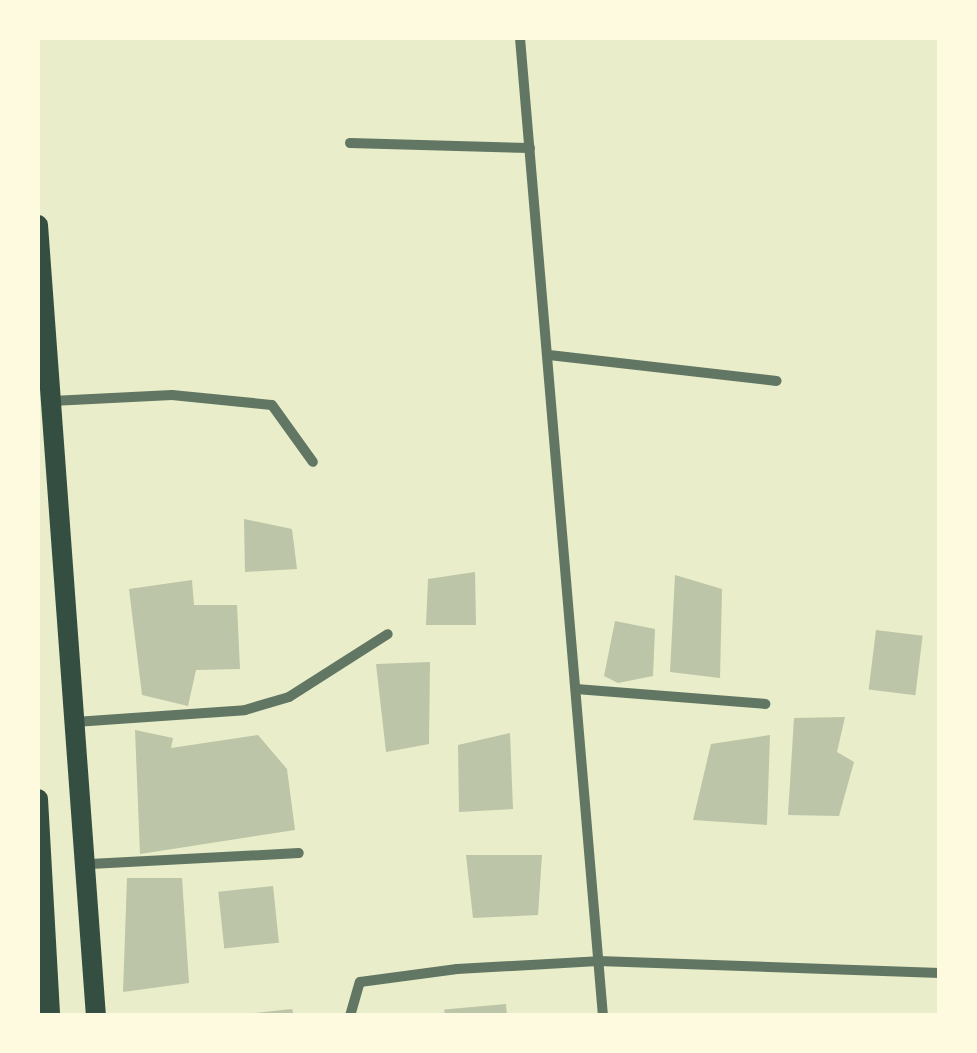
<!DOCTYPE html>
<html>
<head>
<meta charset="utf-8">
<style>
  body { margin:0 }
  #map { position:relative; width:977px; height:1053px; overflow:hidden; background:#e9edc9; font-family:"Work Sans",sans-serif }
  div>[style] { position:absolute }
  .building>* { inset:0; background:#bcc5a7; transform-origin:0 0 }
  .minor>* { height:10px; margin:-5px; padding:0 5px; transform-origin:5px; border-radius:5px; background:#617663 }
  .trunk>* { height:20px; margin:-10px; padding:0 10px; transform-origin:10px; border-radius:10px; background:#344e41 }
  span { translate:-50% -50%; white-space:nowrap; text-align:center; line-height:1.15; -webkit-text-stroke:8px #fefae0; paint-order:stroke }
  .frame { position:absolute; inset:0; border:40px solid #fefae0; pointer-events:none }
</style>
</head>
<body>
<div id="map">
  <div class="building">
    <i style="clip-path:polygon(244px 519px,292px 529px,297px 569px,245px 572px)"></i>
    <i style="clip-path:polygon(475px 572px,476px 625px,426px 625px,428px 579px)"></i>
    <i style="clip-path:polygon(675px 575px,722px 589px,720px 678px,670px 672px)"></i>
    <i style="clip-path:polygon(192px 580px,194px 605px,237px 605px,240px 669px,196px 670px,188px 706px,142px 695px,129px 589px)"></i>
    <i style="clip-path:polygon(615px 621px,655px 629px,653px 676px,618px 683px,604px 676px)"></i>
    <i style="left:876px;top:630px;width:47px;height:60px;rotate:7deg"></i>
    <i style="clip-path:polygon(430px 662px,429px 744px,386px 752px,376px 664px)"></i>
    <i style="clip-path:polygon(845px 717px,837px 752px,854px 762px,839px 816px,788px 815px,794px 718px)"></i>
    <i style="clip-path:polygon(135px 730px,173px 738px,171px 748px,258px 735px,287px 769px,295px 830px,140px 854px)"></i>
    <i style="clip-path:polygon(510px 733px,513px 809px,459px 812px,458px 745px)"></i>
    <i style="clip-path:polygon(770px 735px,767px 825px,693px 820px,711px 744px)"></i>
    <i style="clip-path:polygon(466px 855px,542px 855px,538px 915px,473px 918px)"></i>
    <i style="clip-path:polygon(127px 878px,182px 878px,189px 983px,123px 992px)"></i>
    <i style="left:273px;top:886px;width:57px;height:55px;rotate:84deg"></i>
    <i style="left:506px;top:1004px;width:12px;height:62px;rotate:85deg"></i>
    <i style="clip-path:polygon(292px 1009px,294px 1016px,255px 1016px,255px 1013px)"></i>
  </div>
  <div class="minor">
    <i style="left:520px;top:38px;width:982px;rotate:85.15deg"></i>
    <i style="left:350px;top:143px;width:180px;rotate:1.6deg"></i>
    <i style="left:549px;top:355px;width:229px;rotate:6.5deg"></i>
    <i style="left:52px;top:401px;width:120px;rotate:-2.9deg"></i>
    <i style="left:172px;top:395px;width:100px;rotate:5.7deg"></i>
    <i style="left:272px;top:405px;width:70px;rotate:54.3deg"></i>
    <i style="left:576px;top:689px;width:190px;rotate:4.5deg"></i>
    <i style="left:75px;top:722px;width:170px;rotate:-4deg"></i>
    <i style="left:245px;top:710px;width:46px;rotate:-16.5deg"></i>
    <i style="left:289px;top:697px;width:117px;rotate:-32.5deg"></i>
    <i style="left:90px;top:864px;width:209px;rotate:-3deg"></i>
    <i style="left:350px;top:1016px;width:35px;rotate:-74deg"></i>
    <i style="left:360px;top:982px;width:98px;rotate:-7.6deg"></i>
    <i style="left:457px;top:969px;width:141px;rotate:-3.2deg"></i>
    <i style="left:598px;top:961px;width:342px;rotate:2deg"></i>
  </div>
  <div class="trunk">
    <i style="left:38px;top:225px;width:793px;rotate:85.81deg"></i>
    <i style="left:38px;top:799px;width:217px;rotate:86.8deg"></i>
  </div>
  <div class="frame"></div>
</div>
</body>
</html>
